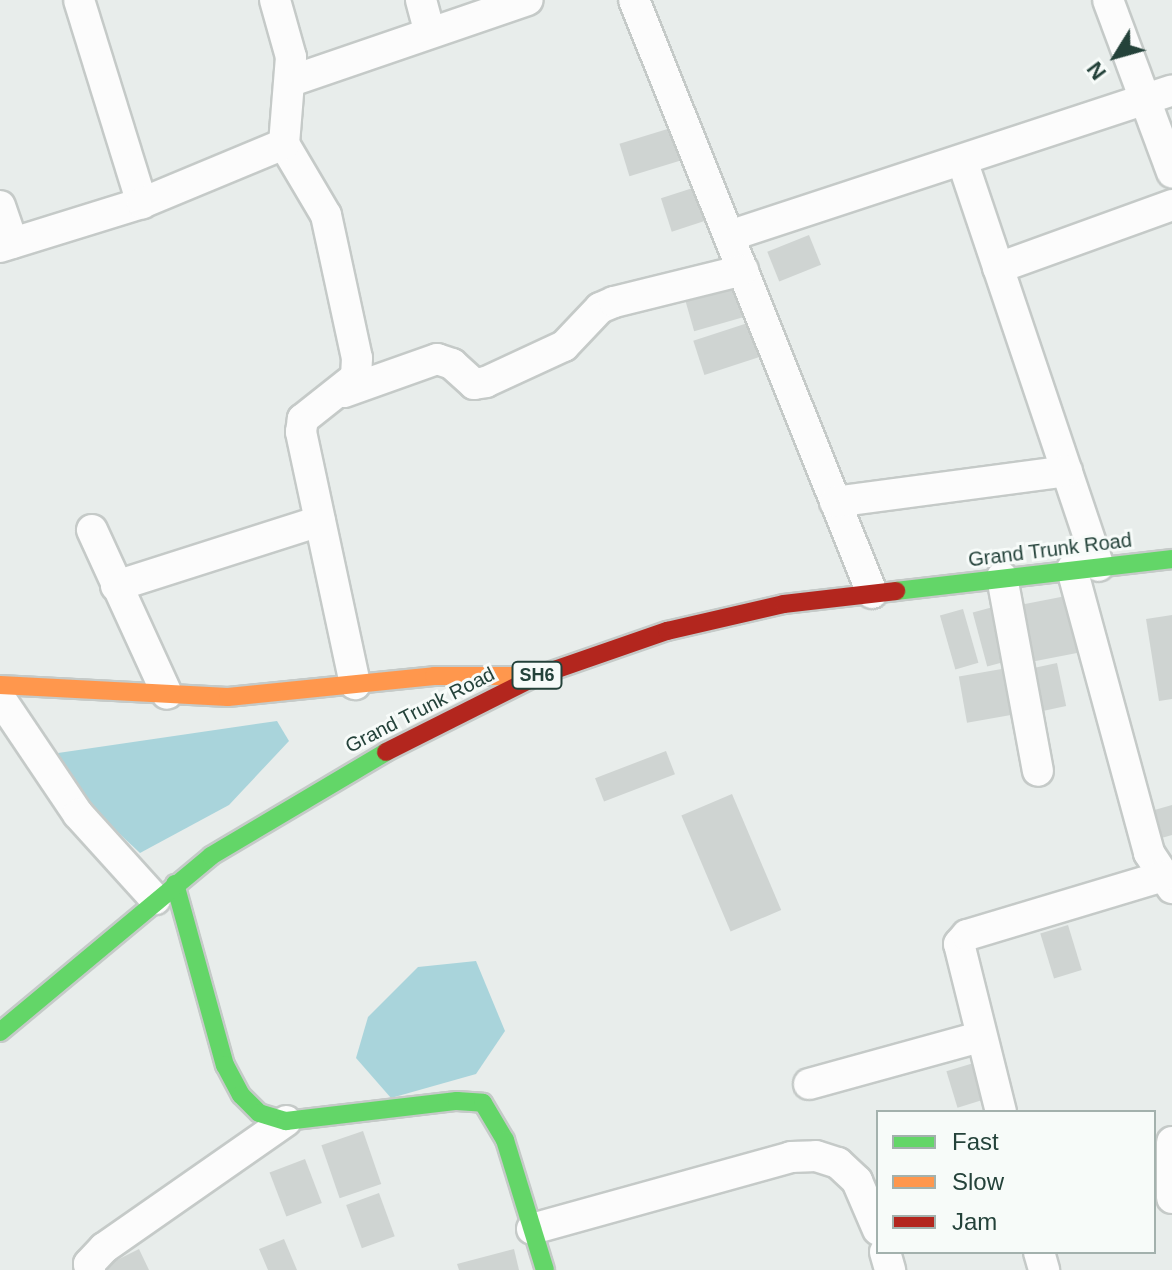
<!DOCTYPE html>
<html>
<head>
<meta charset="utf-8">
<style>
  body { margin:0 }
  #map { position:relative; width:1172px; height:1270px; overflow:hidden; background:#e8edeb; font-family:Arial,sans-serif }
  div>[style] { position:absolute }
  .water>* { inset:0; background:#a9d4db }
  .building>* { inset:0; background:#cfd4d2; transform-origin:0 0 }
  .roads { filter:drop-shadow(2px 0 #c5cac8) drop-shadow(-2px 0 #c5cac8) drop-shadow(0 2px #c5cac8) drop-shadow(0 -2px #c5cac8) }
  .street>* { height:30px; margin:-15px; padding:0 15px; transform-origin:15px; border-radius:15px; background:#fcfcfc }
  .fast>* { height:18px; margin:-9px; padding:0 9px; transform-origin:9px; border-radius:9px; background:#63d668 }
  .slow>* { height:18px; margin:-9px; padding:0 9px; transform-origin:9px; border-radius:9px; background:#ff974d }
  .jam>* { height:18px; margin:-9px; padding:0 9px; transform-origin:9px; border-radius:9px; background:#b3261e }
  span { translate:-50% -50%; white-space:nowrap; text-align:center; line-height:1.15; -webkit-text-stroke:6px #f7fbf9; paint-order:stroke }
  .shield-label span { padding:2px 6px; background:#f7fbf9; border:2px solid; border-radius:6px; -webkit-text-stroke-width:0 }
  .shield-label { font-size:18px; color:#24423a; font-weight:700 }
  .street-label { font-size:20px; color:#24423a }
  .legend { position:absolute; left:876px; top:1110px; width:280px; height:144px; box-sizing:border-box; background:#f7fbf9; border:2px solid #a3b1ad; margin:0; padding:10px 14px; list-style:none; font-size:24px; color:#24423a }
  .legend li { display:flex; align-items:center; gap:16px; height:40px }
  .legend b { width:40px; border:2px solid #a3b1ad }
  .north { position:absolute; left:1076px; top:16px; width:80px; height:80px; -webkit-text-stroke:6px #f7fbf9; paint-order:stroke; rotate:233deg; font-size:22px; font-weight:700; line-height:32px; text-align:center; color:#24423a }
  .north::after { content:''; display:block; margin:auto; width:28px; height:36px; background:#24423a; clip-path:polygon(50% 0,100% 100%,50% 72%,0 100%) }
</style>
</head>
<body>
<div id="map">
  <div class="water">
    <i style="clip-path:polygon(277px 721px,289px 741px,229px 805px,140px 853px,76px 793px,58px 753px)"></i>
    <i style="clip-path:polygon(476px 961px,505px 1031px,476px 1074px,391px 1098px,356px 1058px,368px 1017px,418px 967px)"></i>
  </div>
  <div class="building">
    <i style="left:674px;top:127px;width:34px;height:57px;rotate:73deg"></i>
    <i style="left:699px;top:186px;width:35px;height:40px;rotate:72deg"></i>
    <i style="left:809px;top:235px;width:32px;height:45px;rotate:68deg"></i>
    <i style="left:743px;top:284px;width:32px;height:60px;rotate:74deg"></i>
    <i style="left:757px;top:320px;width:36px;height:67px;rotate:72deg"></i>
    <i style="left:1071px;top:595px;width:58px;height:59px;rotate:79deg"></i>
    <i style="left:993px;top:607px;width:56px;height:21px;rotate:75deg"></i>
    <i style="left:963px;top:609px;width:56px;height:24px;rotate:74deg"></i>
    <i style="clip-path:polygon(1172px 615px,1172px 699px,1159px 701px,1146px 619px)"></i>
    <i style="left:1057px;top:663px;width:44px;height:25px;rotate:78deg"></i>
    <i style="left:1013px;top:667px;width:47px;height:55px;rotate:80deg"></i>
    <i style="left:666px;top:751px;width:25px;height:76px;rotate:69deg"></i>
    <i style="left:732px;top:794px;width:126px;height:55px;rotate:67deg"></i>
    <i style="clip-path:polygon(1172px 805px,1172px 835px,1158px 839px,1151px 811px)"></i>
    <i style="left:1068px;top:925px;width:47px;height:29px;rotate:73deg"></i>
    <i style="left:977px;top:1062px;width:38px;height:32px;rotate:73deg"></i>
    <i style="left:363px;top:1131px;width:56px;height:44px;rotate:71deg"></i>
    <i style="left:305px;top:1159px;width:47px;height:38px;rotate:69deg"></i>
    <i style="left:379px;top:1193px;width:46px;height:35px;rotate:70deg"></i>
    <i style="clip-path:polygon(284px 1239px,297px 1270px,268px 1270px,259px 1249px)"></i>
    <i style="clip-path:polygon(139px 1249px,149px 1270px,107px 1270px,105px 1266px)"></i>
    <i style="clip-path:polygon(514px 1249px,519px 1270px,459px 1270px,457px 1264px)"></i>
  </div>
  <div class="roads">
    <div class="street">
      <i style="left:79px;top:0;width:213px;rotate:72.8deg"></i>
      <i style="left:421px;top:0;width:34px;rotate:75deg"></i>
      <i style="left:634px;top:0;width:639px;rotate:68.13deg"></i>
      <i style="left:1108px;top:0;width:184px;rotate:69.6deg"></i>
      <i style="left:291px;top:81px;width:250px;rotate:-18.9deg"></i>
      <i style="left:284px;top:144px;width:82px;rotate:59.4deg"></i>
      <i style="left:326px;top:215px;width:146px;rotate:77.8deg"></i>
      <i style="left:357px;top:358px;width:19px;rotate:93deg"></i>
      <i style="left:356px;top:377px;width:68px;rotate:141.6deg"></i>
      <i style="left:303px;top:419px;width:13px;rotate:99deg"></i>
      <i style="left:301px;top:432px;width:258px;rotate:77.9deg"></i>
      <i style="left:963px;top:163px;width:425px;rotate:71.4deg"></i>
      <i style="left:0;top:206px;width:39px;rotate:71deg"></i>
      <i style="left:729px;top:236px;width:466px;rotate:-18.2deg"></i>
      <i style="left:0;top:247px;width:149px;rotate:-17.2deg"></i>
      <i style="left:142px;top:203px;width:154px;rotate:-22.6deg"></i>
      <i style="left:284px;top:144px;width:87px;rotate:-85.4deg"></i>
      <i style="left:291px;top:57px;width:59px;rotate:-105.7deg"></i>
      <i style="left:998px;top:268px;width:185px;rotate:-19.9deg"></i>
      <i style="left:344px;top:392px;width:99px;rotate:-19.5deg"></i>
      <i style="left:437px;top:359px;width:16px;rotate:18deg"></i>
      <i style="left:452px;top:364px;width:30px;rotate:42deg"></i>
      <i style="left:474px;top:384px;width:12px;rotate:-9deg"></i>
      <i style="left:486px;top:382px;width:86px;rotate:-24.8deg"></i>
      <i style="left:564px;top:346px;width:52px;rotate:-46.5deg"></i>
      <i style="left:600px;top:308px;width:15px;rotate:-23deg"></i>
      <i style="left:614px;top:302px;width:133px;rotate:-13.9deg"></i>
      <i style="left:835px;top:502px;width:234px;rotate:-7.6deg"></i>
      <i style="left:92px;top:530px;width:180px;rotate:65.4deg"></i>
      <i style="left:1072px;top:569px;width:294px;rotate:74.8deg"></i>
      <i style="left:1149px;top:853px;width:42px;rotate:56.7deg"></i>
      <i style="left:1002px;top:577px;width:197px;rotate:79.5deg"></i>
      <i style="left:116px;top:586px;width:214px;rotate:-17.7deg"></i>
      <i style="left:0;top:698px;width:140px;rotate:56.1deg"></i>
      <i style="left:78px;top:814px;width:115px;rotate:47.8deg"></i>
      <i style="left:809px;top:1084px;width:177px;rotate:-15.4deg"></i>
      <i style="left:1001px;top:1112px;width:173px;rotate:-104deg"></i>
      <i style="left:959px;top:944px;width:12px;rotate:-48deg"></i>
      <i style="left:967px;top:935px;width:206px;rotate:-16.7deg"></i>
      <i style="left:1172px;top:1142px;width:56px;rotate:90deg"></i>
      <i style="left:532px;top:1229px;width:269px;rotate:-15.5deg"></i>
      <i style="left:791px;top:1157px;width:25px;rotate:-2deg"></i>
      <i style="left:816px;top:1156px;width:23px;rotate:18deg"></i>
      <i style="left:838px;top:1163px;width:26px;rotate:43deg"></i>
      <i style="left:857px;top:1181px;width:53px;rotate:66.8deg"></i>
      <i style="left:885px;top:1252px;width:19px;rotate:74deg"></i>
      <i style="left:1039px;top:1252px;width:19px;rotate:74deg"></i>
      <i style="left:90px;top:1270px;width:6px;rotate:-99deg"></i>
      <i style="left:89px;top:1264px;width:22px;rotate:-47deg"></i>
      <i style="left:104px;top:1248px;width:222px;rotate:-34.9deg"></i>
    </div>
    <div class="fast">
      <i style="left:896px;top:591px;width:278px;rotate:-6.6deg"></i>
      <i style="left:175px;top:884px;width:188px;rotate:74.6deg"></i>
      <i style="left:225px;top:1065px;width:34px;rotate:62deg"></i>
      <i style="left:241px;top:1095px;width:25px;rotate:45deg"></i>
      <i style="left:259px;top:1113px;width:28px;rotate:17deg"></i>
      <i style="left:286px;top:1121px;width:172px;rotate:-6.7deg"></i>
      <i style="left:457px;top:1101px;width:26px;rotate:4deg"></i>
      <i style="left:483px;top:1103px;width:43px;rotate:59.3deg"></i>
      <i style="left:505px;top:1140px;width:136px;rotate:72.9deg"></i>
      <i style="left:0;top:1032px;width:275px;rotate:-39.8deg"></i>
      <i style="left:211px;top:856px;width:204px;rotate:-30.7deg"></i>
    </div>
    <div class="slow">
      <i style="left:0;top:685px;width:228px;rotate:3deg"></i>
      <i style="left:228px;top:697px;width:207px;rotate:-5.8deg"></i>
      <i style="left:434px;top:676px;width:103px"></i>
    </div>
    <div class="jam">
      <i style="left:386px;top:752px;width:169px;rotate:-26.7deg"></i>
      <i style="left:537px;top:676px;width:138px;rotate:-19.1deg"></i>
      <i style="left:667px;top:631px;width:120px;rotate:-13deg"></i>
      <i style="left:784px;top:604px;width:113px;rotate:-6.6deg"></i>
    </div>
  </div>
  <div class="shield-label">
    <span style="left:537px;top:675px">SH6</span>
  </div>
  <div class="street-label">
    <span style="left:1050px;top:550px;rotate:-7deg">Grand Trunk Road</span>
    <span style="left:420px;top:710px;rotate:-27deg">Grand Trunk Road</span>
  </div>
  <ul class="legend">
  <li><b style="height:10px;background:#63d668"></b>Fast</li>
  <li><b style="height:10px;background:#ff974d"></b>Slow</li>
  <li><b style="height:10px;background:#b3261e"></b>Jam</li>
  </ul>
  <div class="north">N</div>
</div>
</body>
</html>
